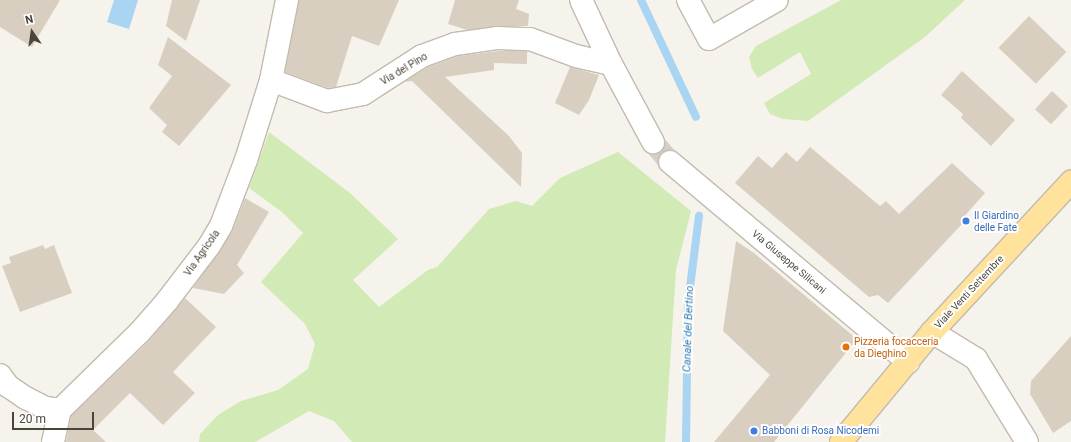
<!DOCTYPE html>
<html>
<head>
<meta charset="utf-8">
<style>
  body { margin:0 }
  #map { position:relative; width:1071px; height:442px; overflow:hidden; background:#f6f3ec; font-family:Roboto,sans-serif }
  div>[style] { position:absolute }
  .green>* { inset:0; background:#d2eab5 }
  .water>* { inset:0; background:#a9d4f2 }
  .stream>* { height:8px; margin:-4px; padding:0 4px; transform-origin:4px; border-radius:4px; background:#a9d4f2 }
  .building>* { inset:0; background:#d8cfc1; transform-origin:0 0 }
  .minor-tunnel>* { height:22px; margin-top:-11px; transform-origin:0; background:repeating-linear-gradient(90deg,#d4d0c8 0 22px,transparent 0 33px) }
  .roads { filter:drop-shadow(1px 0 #c2bbae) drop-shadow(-1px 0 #c2bbae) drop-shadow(0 1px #c2bbae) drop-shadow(0 -1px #c2bbae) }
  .minor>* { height:22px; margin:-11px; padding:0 11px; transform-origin:11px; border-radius:11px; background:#fff }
  .major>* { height:22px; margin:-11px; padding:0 11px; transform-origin:11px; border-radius:11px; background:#ffe39c }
  .dots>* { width:11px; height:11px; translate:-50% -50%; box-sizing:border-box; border:2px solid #fff; border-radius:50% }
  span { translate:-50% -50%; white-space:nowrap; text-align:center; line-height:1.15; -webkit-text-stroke:4px #fff; paint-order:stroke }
  .street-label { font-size:10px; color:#4b4439 }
  .shop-label { font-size:10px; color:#366cbe }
  .left { translate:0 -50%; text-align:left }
  .food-label { font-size:10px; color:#c56008 }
  .water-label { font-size:11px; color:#2e7ab2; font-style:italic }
  .north { position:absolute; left:12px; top:12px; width:40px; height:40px; -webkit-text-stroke:3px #fff; paint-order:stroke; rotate:347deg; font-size:11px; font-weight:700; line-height:16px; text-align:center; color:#4b4439 }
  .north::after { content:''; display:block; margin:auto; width:14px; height:18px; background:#4b4439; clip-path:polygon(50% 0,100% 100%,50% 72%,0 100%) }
  .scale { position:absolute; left:12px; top:412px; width:82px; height:18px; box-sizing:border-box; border:2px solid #4b4439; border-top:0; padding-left:5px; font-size:12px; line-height:14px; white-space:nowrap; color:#4b4439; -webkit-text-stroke:3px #fff; paint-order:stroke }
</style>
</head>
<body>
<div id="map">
  <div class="green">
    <i style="clip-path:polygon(841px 0,965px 0,925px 37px,808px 121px,783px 119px,770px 114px,764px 103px,811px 74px,800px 52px,758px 78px,752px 69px,749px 57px,756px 46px)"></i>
    <i style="clip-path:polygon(269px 132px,350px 193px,398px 239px,353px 280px,379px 307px,428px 270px,437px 267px,489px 209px,516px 201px,532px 206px,560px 178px,618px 152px,691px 211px,676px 270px,665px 442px,352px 442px,334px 421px,309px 411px,255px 442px,199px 442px,200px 434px,218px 415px,241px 401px,278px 390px,308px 369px,315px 344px,305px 324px,261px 282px,303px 233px,282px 212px,249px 188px)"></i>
  </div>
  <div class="water">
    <i style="clip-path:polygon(114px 0,138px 0,129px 29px,107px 22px)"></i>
  </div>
  <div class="stream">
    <i style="left:641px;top:0;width:129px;rotate:64.8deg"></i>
    <i style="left:686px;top:442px;width:139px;rotate:-89.2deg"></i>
    <i style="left:688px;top:303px;width:88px;rotate:-82.8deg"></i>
  </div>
  <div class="building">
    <i style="clip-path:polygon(0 0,60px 0,32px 47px,0 27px)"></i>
    <i style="clip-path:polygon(172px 0,200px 0,186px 41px,166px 26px)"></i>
    <i style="clip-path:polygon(299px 0,399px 0,379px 46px,352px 36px,336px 87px,328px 88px,285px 72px)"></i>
    <i style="clip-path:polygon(455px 0,519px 0,516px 9px,529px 14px,528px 26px,497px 26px,467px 30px,448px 24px)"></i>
    <i style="left:1029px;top:16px;width:52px;height:44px;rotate:44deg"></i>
    <i style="clip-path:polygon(168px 37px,231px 85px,179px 146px,162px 132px,167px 125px,149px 108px,172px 76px,158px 65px)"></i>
    <i style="clip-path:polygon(498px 51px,527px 51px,527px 64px,494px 63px,494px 70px,445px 77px,509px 136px,522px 153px,521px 187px,412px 81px,404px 82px,428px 67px,458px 56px)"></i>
    <i style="clip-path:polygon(570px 67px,599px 75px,589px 100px,579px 115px,555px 103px)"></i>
    <i style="clip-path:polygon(962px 71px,1015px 120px,991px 146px,961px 118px,963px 114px,941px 95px)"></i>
    <i style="left:1052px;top:91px;width:22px;height:25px;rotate:43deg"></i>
    <i style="clip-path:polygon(810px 147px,880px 206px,886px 201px,899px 214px,952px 163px,985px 193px,961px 220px,962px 224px,888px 303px,878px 295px,869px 297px,735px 183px,758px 156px,772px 168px,786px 152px,797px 162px)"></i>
    <i style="clip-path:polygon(245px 198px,269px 212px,237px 265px,244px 273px,224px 294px,193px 288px,232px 232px)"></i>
    <i style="clip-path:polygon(736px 241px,754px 253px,857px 339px,774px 442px,714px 442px,770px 375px,723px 331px)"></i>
    <i style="clip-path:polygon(43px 245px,45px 249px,54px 245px,72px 293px,20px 312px,2px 266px,11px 263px,9px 257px)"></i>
    <i style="clip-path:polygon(185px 298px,216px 327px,173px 372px,195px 393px,163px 425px,130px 393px,93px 430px,106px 442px,66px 442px,71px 416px,148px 342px)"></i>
    <i style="clip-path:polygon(1071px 336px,1071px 421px,1053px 433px,1030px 394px,1031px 381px)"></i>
  </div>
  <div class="minor-tunnel">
    <i style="left:653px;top:142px;width:26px;rotate:50deg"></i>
  </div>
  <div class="roads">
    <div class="minor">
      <i style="left:581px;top:0;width:71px;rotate:64.9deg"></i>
      <i style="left:611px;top:64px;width:89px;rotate:61.7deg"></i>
      <i style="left:688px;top:0;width:44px;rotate:61.7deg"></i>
      <i style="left:709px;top:39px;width:78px;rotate:-29.8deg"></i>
      <i style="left:271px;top:80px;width:60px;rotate:20.6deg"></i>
      <i style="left:327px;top:101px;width:37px;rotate:-11deg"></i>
      <i style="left:363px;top:94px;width:70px;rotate:-32.8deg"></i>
      <i style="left:422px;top:56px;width:35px;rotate:-20deg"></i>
      <i style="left:455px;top:44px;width:42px;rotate:-8.1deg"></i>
      <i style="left:497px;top:38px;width:33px;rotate:2deg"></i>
      <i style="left:530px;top:39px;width:49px;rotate:20.3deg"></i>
      <i style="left:576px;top:56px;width:36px;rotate:13deg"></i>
      <i style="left:670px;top:162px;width:311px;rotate:40deg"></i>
      <i style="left:932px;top:332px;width:52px;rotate:31.5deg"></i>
      <i style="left:976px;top:359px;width:97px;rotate:58.4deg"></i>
      <i style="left:0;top:375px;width:14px;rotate:54deg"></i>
      <i style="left:8px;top:386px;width:22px;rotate:34deg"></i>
      <i style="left:26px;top:398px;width:22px;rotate:27deg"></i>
      <i style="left:46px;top:408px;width:14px;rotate:8deg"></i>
      <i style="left:53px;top:442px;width:33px;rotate:-78deg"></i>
      <i style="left:60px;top:410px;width:110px;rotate:-44.3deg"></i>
      <i style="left:139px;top:333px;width:43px;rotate:-48.8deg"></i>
      <i style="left:167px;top:301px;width:69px;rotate:-52.6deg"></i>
      <i style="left:209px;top:246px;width:23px;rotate:-59deg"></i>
      <i style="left:221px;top:226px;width:71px;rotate:-69.3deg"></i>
      <i style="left:246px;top:160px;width:84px;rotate:-72.6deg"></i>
      <i style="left:271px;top:80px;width:82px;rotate:-78.7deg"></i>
    </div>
    <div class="major">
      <i style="left:841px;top:442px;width:143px;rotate:-50.4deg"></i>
      <i style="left:932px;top:332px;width:205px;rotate:-47.2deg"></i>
    </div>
  </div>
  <div class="dots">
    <i style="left:966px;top:221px;background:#3f7fe0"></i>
    <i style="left:846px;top:347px;background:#e8710a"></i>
    <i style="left:754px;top:431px;background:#3f7fe0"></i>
  </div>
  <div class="street-label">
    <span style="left:404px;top:69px;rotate:-31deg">Via del Pino</span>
    <span style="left:202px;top:253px;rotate:-55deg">Via Agricola</span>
    <span style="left:789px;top:262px;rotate:40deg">Via Giuseppe Silicani</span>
    <span style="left:969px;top:292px;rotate:-47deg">Viale Venti Settembre</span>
  </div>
  <div class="shop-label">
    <span class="left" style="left:974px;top:221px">Il Giardino<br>delle Fate</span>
    <span class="left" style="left:762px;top:431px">Babboni di Rosa Nicodemi</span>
  </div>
  <div class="food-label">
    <span class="left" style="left:854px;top:347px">Pizzeria focacceria<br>da Dieghino</span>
  </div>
  <div class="water-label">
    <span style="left:689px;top:329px;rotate:-88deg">Canale del Bertino</span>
  </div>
  <div class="north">N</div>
  <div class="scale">20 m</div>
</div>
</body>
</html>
